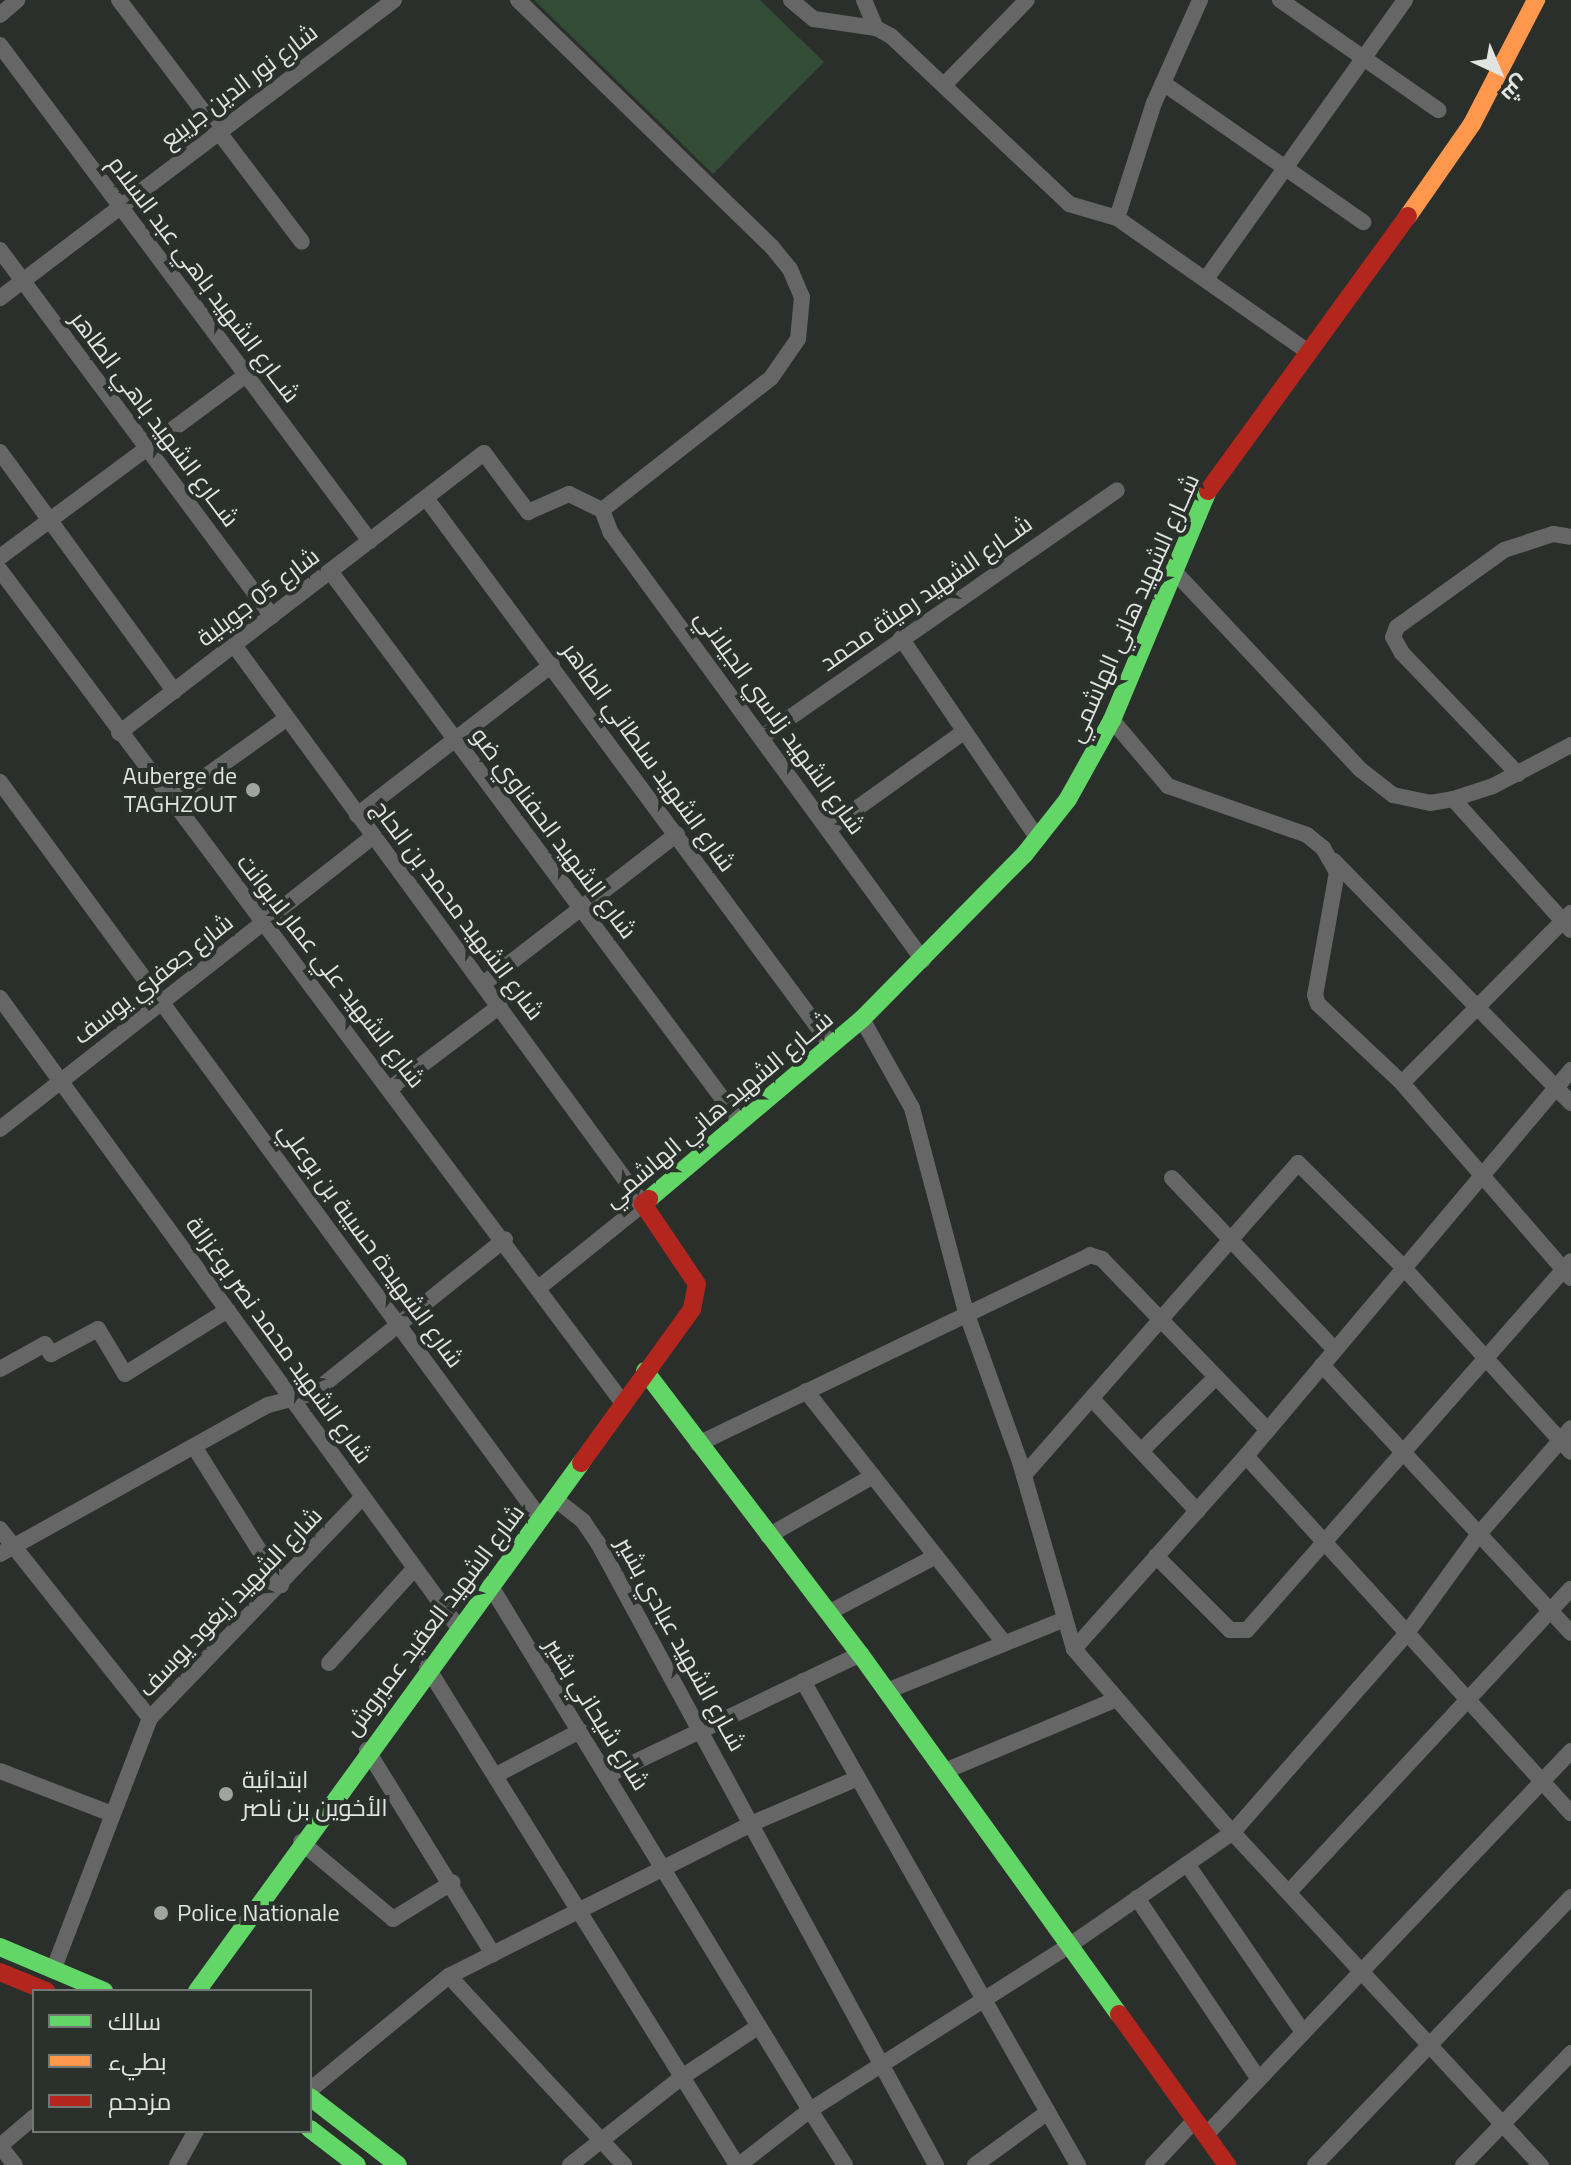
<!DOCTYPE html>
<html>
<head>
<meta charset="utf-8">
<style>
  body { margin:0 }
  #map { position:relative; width:1571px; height:2165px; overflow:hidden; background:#2b2f2c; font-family:"Titillium Web",Cairo,sans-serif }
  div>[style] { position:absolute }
  .green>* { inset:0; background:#334c36 }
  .street>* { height:16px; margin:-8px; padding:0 8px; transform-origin:8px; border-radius:8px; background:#656665 }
  .fast>* { height:18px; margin:-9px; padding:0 9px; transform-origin:9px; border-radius:9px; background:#63d668 }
  .slow>* { height:18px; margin:-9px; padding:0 9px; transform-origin:9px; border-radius:9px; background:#ff974d }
  .jam>* { height:18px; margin:-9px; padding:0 9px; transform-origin:9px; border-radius:9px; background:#b3261e }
  .dots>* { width:22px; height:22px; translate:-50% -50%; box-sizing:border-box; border:4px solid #2a302b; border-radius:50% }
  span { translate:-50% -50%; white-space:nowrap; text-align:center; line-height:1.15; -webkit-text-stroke:8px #2a302b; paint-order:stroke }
  .street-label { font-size:24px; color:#e1e4e1 }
  .poi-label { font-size:24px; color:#e1e4e1 }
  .right { translate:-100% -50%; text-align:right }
  .left { translate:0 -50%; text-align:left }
  .legend { position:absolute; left:32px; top:1989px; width:280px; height:144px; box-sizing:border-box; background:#2a302b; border:2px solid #737874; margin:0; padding:10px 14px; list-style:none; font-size:24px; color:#e1e4e1 }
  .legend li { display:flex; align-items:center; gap:16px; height:40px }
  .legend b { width:40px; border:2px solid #737874 }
  .north { position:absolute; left:1459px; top:32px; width:80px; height:80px; -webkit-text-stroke:6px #2a302b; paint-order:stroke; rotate:136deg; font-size:22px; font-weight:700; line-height:32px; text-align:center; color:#e1e4e1 }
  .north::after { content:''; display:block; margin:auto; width:28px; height:36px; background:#e1e4e1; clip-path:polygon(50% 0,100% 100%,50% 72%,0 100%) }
</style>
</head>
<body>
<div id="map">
  <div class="green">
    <i style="clip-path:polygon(534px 0,760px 0,824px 62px,713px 174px)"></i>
  </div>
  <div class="street">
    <i style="left:119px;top:0;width:303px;rotate:52.9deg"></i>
    <i style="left:518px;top:0;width:354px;rotate:44.2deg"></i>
    <i style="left:772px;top:247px;width:28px;rotate:51deg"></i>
    <i style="left:790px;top:269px;width:30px;rotate:67deg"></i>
    <i style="left:802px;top:297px;width:42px;rotate:95.4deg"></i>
    <i style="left:798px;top:339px;width:47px;rotate:124.7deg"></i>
    <i style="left:771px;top:378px;width:214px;rotate:142deg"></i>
    <i style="left:791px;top:0;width:30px;rotate:40deg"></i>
    <i style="left:814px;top:19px;width:63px;rotate:8.3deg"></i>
    <i style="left:876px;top:28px;width:17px;rotate:28deg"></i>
    <i style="left:891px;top:36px;width:245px;rotate:43.3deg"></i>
    <i style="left:1069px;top:204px;width:50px;rotate:16.3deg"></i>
    <i style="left:1117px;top:218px;width:228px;rotate:35deg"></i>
    <i style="left:864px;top:0;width:30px;rotate:67deg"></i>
    <i style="left:1280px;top:0;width:193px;rotate:34.8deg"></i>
    <i style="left:0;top:15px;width:23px;rotate:-41deg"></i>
    <i style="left:0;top:45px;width:619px;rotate:53.28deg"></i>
    <i style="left:1163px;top:83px;width:244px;rotate:34.8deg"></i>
    <i style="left:945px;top:84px;width:117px;rotate:-45.7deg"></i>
    <i style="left:1117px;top:218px;width:121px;rotate:-72.2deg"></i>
    <i style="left:1154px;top:103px;width:113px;rotate:-65.9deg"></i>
    <i style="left:0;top:250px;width:456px;rotate:53.4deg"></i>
    <i style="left:1206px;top:279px;width:343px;rotate:-54.5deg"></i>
    <i style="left:0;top:298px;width:494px;rotate:-37.1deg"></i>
    <i style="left:0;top:452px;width:296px;rotate:53.9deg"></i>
    <i style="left:426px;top:498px;width:681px;rotate:53.48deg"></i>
    <i style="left:602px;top:510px;width:25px;rotate:69deg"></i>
    <i style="left:611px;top:533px;width:529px;rotate:53.85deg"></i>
    <i style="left:0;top:557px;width:305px;rotate:-36.5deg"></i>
    <i style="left:0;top:570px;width:1040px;rotate:53.21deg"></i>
    <i style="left:1173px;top:570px;width:274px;rotate:46.8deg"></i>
    <i style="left:1361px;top:770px;width:41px;rotate:38deg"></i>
    <i style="left:1393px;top:795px;width:38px;rotate:12deg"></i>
    <i style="left:1430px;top:803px;width:23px;rotate:-10deg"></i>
    <i style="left:1453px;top:799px;width:42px;rotate:-18deg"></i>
    <i style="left:1493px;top:786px;width:88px;rotate:-27.7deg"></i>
    <i style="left:330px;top:571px;width:687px;rotate:53.35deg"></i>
    <i style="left:901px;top:638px;width:243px;rotate:55.7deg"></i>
    <i style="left:234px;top:645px;width:693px;rotate:53.81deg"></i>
    <i style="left:643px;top:1204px;width:131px;rotate:141.2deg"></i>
    <i style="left:1112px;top:720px;width:87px;rotate:49.7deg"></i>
    <i style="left:1168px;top:786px;width:147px;rotate:19.4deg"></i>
    <i style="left:1307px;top:835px;width:21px;rotate:39deg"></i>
    <i style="left:1323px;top:848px;width:28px;rotate:60deg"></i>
    <i style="left:1337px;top:872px;width:125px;rotate:100.1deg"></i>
    <i style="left:1315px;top:995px;width:9px;rotate:72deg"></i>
    <i style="left:1318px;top:1004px;width:115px;rotate:43.2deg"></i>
    <i style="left:1402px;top:1083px;width:258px;rotate:49.1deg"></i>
    <i style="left:119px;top:733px;width:460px;rotate:-37.5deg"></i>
    <i style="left:484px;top:453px;width:74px;rotate:53.3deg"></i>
    <i style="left:528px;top:512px;width:45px;rotate:-23.7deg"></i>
    <i style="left:569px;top:494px;width:37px;rotate:26deg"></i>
    <i style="left:762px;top:737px;width:432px;rotate:-34.8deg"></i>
    <i style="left:1518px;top:774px;width:168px;rotate:-133.8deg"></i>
    <i style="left:1402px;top:653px;width:18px;rotate:-119deg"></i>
    <i style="left:1393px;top:637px;width:11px;rotate:-68deg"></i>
    <i style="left:1397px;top:627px;width:132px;rotate:-35.7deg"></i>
    <i style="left:1504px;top:550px;width:52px;rotate:-18.1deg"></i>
    <i style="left:1553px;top:534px;width:18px;rotate:9deg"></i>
    <i style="left:0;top:782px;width:913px;rotate:53.73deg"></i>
    <i style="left:1453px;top:799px;width:176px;rotate:48deg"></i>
    <i style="left:171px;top:801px;width:141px;rotate:-35.5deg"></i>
    <i style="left:357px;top:815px;width:246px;rotate:-37.6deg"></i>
    <i style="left:828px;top:829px;width:168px;rotate:-35.6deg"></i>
    <i style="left:1334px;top:861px;width:339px;rotate:45.6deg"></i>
    <i style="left:483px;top:984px;width:245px;rotate:-37.7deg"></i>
    <i style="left:0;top:998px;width:778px;rotate:53.94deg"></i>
    <i style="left:862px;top:1019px;width:102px;rotate:60.7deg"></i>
    <i style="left:912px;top:1108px;width:211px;rotate:75.2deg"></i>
    <i style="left:966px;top:1312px;width:159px;rotate:70.2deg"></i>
    <i style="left:1020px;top:1462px;width:195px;rotate:73.9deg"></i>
    <i style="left:1074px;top:1649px;width:225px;rotate:49.3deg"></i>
    <i style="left:1221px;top:1820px;width:471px;rotate:47.2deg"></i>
    <i style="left:1402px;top:1083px;width:240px;rotate:-45.2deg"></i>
    <i style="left:391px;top:1088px;width:136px;rotate:-37deg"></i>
    <i style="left:0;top:1129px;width:474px;rotate:-38.1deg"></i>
    <i style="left:1172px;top:1178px;width:237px;rotate:46.5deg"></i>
    <i style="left:1322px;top:1365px;width:366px;rotate:47.1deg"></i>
    <i style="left:0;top:1369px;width:51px;rotate:-29.1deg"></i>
    <i style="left:45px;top:1344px;width:12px;rotate:59deg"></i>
    <i style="left:51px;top:1354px;width:53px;rotate:-28deg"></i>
    <i style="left:98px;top:1329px;width:52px;rotate:59deg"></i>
    <i style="left:125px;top:1374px;width:121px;rotate:-31.9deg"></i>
    <i style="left:806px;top:1391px;width:320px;rotate:51.8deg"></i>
    <i style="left:1092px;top:1399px;width:154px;rotate:46.8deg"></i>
    <i style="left:698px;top:1444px;width:435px;rotate:-25.7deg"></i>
    <i style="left:1090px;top:1255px;width:13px;rotate:18deg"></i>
    <i style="left:1102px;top:1259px;width:238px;rotate:45.9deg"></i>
    <i style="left:195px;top:1448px;width:162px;rotate:57.9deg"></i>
    <i style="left:1141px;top:1451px;width:105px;rotate:-44.6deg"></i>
    <i style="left:1246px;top:1456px;width:483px;rotate:47.7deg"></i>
    <i style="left:1024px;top:1475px;width:415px;rotate:-48.7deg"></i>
    <i style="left:1298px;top:1163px;width:149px;rotate:44.7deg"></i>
    <i style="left:1404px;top:1268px;width:248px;rotate:47.8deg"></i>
    <i style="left:555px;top:1499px;width:36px;rotate:38deg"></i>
    <i style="left:583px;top:1521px;width:27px;rotate:56deg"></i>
    <i style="left:598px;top:1543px;width:708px;rotate:61.48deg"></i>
    <i style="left:0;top:1529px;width:241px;rotate:51.6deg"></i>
    <i style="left:768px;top:1536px;width:121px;rotate:-29.7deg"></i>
    <i style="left:0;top:1554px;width:307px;rotate:-29.1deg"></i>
    <i style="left:268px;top:1405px;width:47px;rotate:-14.9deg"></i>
    <i style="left:313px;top:1393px;width:246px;rotate:-38.7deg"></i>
    <i style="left:1156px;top:1556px;width:105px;rotate:45deg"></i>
    <i style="left:1230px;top:1630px;width:17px"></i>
    <i style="left:1247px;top:1630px;width:491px;rotate:-48.7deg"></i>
    <i style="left:490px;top:1585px;width:615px;rotate:58.64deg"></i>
    <i style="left:810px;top:2110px;width:308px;rotate:-32.4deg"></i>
    <i style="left:1070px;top:1945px;width:198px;rotate:-34.7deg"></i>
    <i style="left:1233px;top:1832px;width:264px;rotate:-48.8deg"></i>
    <i style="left:1407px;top:1633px;width:122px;rotate:-54deg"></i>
    <i style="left:1479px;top:1534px;width:140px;rotate:-49deg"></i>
    <i style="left:828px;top:1613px;width:122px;rotate:-27.8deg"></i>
    <i style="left:1074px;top:1649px;width:259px;rotate:-48.3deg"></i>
    <i style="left:1246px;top:1456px;width:505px;rotate:-49.9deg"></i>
    <i style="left:329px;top:1663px;width:127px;rotate:-47.9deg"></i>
    <i style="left:427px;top:1667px;width:587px;rotate:58.1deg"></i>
    <i style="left:803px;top:1681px;width:557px;rotate:60.4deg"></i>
    <i style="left:887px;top:1691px;width:192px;rotate:-22deg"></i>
    <i style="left:367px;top:1750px;width:240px;rotate:58.3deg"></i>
    <i style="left:0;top:1771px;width:120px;rotate:21deg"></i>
    <i style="left:945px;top:1771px;width:186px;rotate:-22.7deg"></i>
    <i style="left:498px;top:1774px;width:93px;rotate:-27.7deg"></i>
    <i style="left:608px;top:1775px;width:280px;rotate:-25.6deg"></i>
    <i style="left:301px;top:1842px;width:120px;rotate:39.9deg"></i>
    <i style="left:393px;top:1919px;width:70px;rotate:-31.7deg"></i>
    <i style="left:1187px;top:1864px;width:203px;rotate:55.4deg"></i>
    <i style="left:1289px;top:1892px;width:414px;rotate:-47.1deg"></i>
    <i style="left:1137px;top:1898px;width:217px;rotate:56.1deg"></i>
    <i style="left:54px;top:1968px;width:268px;rotate:-69deg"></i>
    <i style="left:150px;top:1718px;width:306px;rotate:-46.1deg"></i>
    <i style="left:449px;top:1976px;width:258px;rotate:47.2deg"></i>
    <i style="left:310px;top:2090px;width:180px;rotate:-39.4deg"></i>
    <i style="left:449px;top:1976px;width:340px;rotate:-26.7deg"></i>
    <i style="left:753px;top:1823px;width:114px;rotate:-23.2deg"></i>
    <i style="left:1206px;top:2135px;width:530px;rotate:-46.45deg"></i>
    <i style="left:0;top:2146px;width:45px;rotate:-40.5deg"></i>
    <i style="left:0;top:2146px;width:24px;rotate:52deg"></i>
    <i style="left:177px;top:2165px;width:39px;rotate:-61deg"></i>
    <i style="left:570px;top:2165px;width:142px;rotate:-38.2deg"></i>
    <i style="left:682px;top:2077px;width:92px;rotate:-33.5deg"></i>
    <i style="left:739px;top:2165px;width:90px;rotate:-37.8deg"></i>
    <i style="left:810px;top:2110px;width:65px;rotate:57.5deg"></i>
    <i style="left:975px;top:2165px;width:90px;rotate:-36deg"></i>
    <i style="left:1153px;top:2165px;width:62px;rotate:-47deg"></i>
    <i style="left:1315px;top:2165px;width:371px;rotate:-46.3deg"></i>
    <i style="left:1463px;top:2165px;width:156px;rotate:-46deg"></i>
  </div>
  <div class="fast">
    <i style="left:649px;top:1199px;width:279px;rotate:-40.2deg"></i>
    <i style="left:862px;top:1019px;width:231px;rotate:-45.4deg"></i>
    <i style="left:1024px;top:855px;width:71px;rotate:-51.8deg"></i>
    <i style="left:1068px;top:799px;width:90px;rotate:-60.9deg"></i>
    <i style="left:1112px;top:720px;width:248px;rotate:-67.3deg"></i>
    <i style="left:645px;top:1371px;width:355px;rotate:52.8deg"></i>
    <i style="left:860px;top:1654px;width:443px;rotate:54.3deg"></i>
    <i style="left:0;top:1947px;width:113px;rotate:22.9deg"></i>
    <i style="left:197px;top:1991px;width:653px;rotate:-53.97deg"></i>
    <i style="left:310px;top:2097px;width:111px;rotate:37.7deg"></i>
    <i style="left:310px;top:2129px;width:59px;rotate:37.5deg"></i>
  </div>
  <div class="slow">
    <i style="left:1408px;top:216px;width:112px;rotate:-55.2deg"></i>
    <i style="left:1472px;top:124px;width:140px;rotate:-62.7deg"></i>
  </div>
  <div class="jam">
    <i style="left:1208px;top:491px;width:340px;rotate:-54deg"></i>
    <i style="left:581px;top:1463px;width:190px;rotate:-54.2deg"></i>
    <i style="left:692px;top:1309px;width:25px;rotate:-79deg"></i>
    <i style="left:697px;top:1284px;width:97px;rotate:-124deg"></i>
    <i style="left:643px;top:1204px;width:8px;rotate:-40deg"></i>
    <i style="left:0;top:1972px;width:50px;rotate:22.4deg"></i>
    <i style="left:1119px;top:2014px;width:186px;rotate:54.4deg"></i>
  </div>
  <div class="dots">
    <i style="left:253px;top:790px;background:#a1a5a2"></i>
    <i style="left:226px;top:1794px;background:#a1a5a2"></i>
    <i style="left:161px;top:1913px;background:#a1a5a2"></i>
  </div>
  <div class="street-label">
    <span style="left:239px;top:86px;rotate:-37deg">شارع نور الدين جريبع</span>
    <span style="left:204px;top:279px;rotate:53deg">شــارع الشهيد باهي عبد السلام</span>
    <span style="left:155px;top:419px;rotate:53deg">شــارع الشهيد باهي الطاهر</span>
    <span style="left:926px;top:593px;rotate:-35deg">شــارع الشهيد رميثة محمد</span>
    <span style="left:258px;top:597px;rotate:-37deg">شارع 05 جويلية</span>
    <span style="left:1133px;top:608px;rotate:-66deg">شــارع الشهيد هاني الهاشمي</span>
    <span style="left:780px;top:722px;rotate:54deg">شارع الشهيد زلاسي الجيلاني</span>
    <span style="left:649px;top:757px;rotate:54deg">شارع الشهيد سلطاني الطاهر</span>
    <span style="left:554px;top:833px;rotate:53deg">شارع الشهيد الحفناوي ضو</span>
    <span style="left:458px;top:910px;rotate:53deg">شارع الشهيد محمد بن الحاج</span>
    <span style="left:331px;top:971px;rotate:52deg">شارع الشهيد علي عمار لابوانت</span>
    <span style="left:153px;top:979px;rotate:-38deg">شارع جعفري يوسف</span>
    <span style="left:718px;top:1109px;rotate:-40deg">شــارع الشهيد هاني الهاشمي</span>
    <span style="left:371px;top:1245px;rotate:54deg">شارع الشهيدة حسيبة بن بوعلي</span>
    <span style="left:279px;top:1340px;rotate:54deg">شارع الشهيد محمد نصر بوغزالة</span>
    <span style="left:230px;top:1602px;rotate:-46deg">شارع الشهيد زيغود يوسف</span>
    <span style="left:434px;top:1620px;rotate:-53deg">شارع الشهيد العقيد عميروش</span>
    <span style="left:681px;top:1644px;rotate:61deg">شـارع الشهيد عبادي بشير</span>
    <span style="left:597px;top:1714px;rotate:58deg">شارع شيحاني بشير</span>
  </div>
  <div class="poi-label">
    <span class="right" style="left:237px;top:790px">Auberge de<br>TAGHZOUT</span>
    <span class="left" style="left:242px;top:1794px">ابتدائية<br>الأخوين بن ناصر</span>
    <span class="left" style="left:177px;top:1913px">Police Nationale</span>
  </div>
  <ul class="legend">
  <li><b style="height:10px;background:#63d668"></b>سالك</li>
  <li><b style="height:10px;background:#ff974d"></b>بطيء</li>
  <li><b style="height:10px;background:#b3261e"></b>مزدحم</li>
  </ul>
  <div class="north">ش</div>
</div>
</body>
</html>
